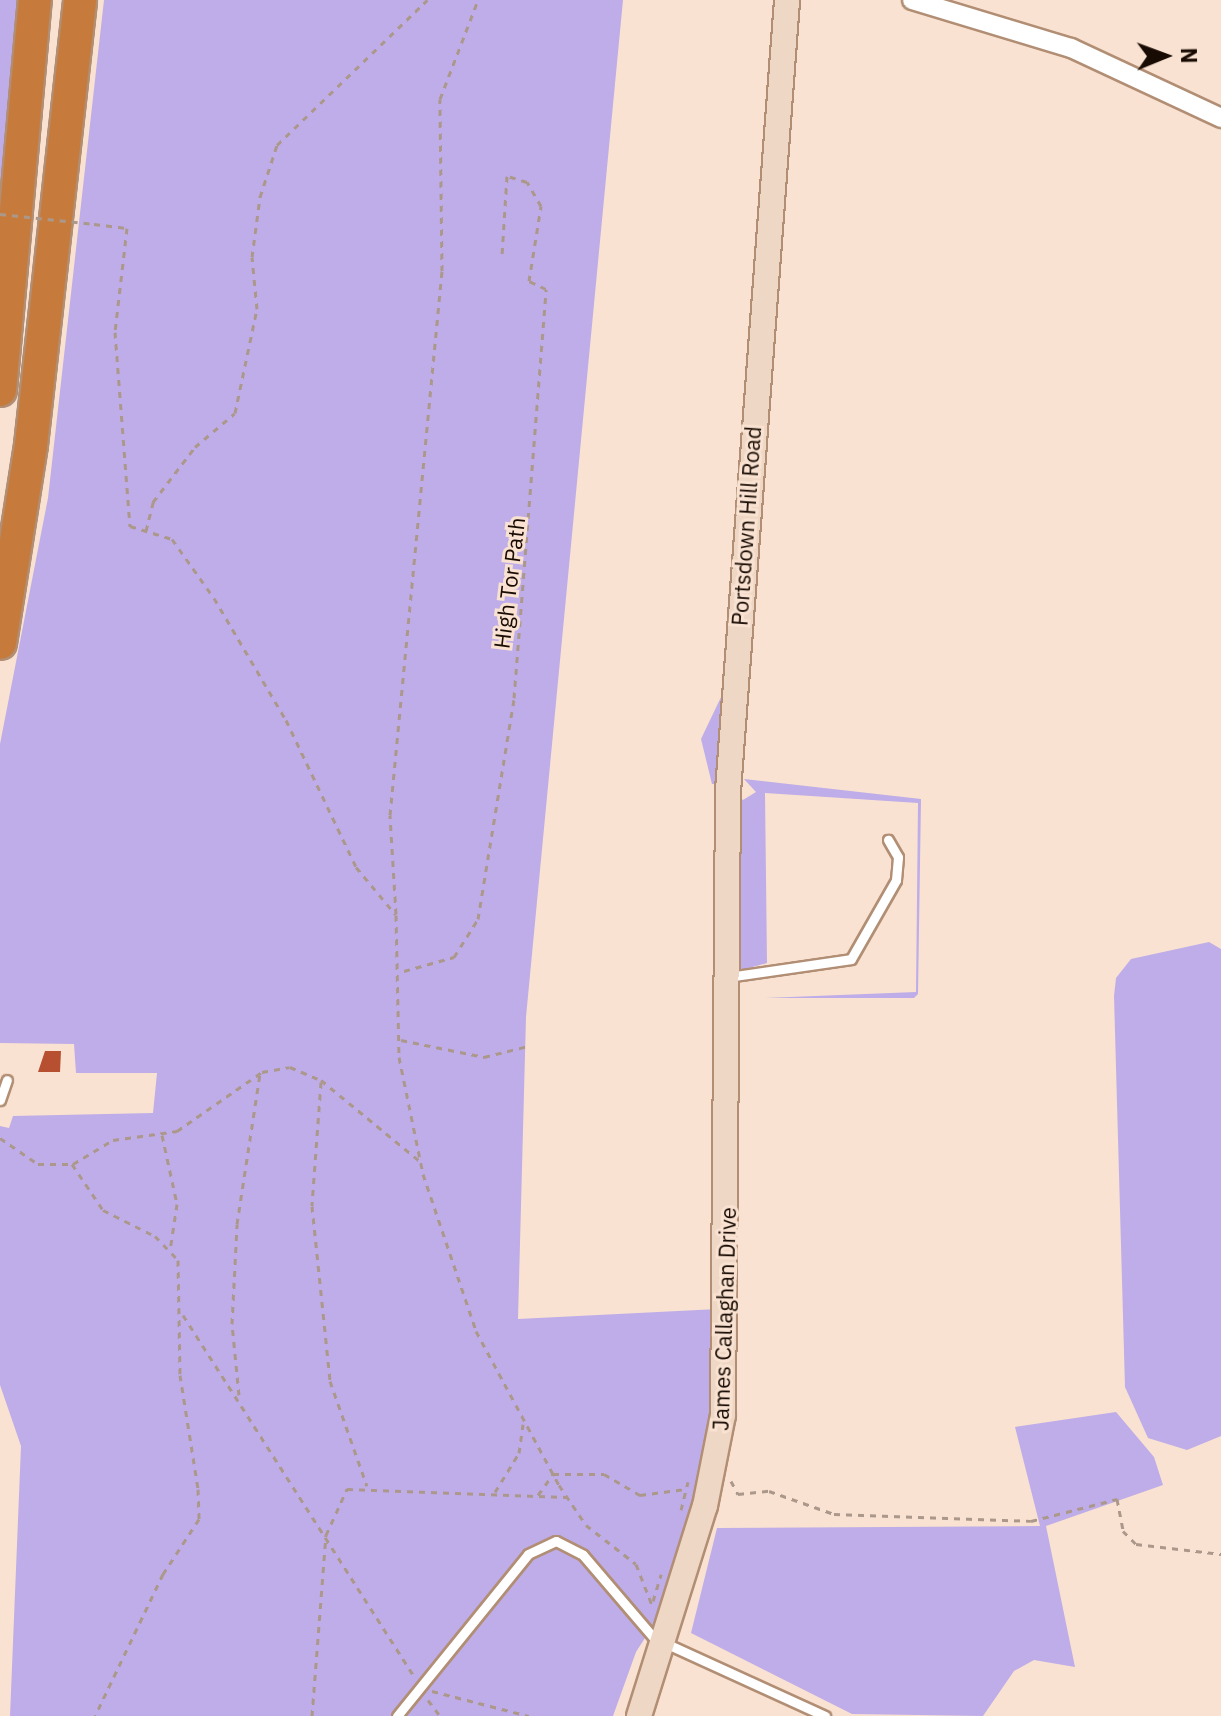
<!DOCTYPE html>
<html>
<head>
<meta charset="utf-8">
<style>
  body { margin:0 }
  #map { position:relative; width:1221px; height:1716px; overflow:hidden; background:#f9e2d1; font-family:"IBM Plex Sans",sans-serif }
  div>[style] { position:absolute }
  .green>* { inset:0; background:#beade8 }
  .building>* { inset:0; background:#b65030 }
  .path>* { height:3px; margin-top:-1.5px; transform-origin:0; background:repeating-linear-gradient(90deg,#ac988a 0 6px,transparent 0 12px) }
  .roads { filter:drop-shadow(2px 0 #b18e74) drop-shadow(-2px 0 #b18e74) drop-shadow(0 2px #b18e74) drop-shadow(0 -2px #b18e74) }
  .lane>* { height:9px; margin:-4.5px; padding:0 4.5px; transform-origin:4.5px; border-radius:4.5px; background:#fff }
  .street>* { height:18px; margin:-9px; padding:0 9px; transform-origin:9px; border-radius:9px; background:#fff }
  .secondary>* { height:24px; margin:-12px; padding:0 12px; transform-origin:12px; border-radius:12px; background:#eed7c4 }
  .highway>* { height:32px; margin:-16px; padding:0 16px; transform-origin:16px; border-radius:16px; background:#c67b3c }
  .path-bridge>* { height:3px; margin-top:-1.5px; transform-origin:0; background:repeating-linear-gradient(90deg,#ac988a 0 6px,transparent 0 12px) }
  span { translate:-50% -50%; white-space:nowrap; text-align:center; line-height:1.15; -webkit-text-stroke:6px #f9e2d1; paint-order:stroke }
  .street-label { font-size:22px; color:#180b03 }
  .north { position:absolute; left:1125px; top:16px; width:80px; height:80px; -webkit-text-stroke:6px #f9e2d1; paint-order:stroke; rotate:89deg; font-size:22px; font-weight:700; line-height:32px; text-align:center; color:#180b03 }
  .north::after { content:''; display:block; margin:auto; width:28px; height:36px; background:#180b03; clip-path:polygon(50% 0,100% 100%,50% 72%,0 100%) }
</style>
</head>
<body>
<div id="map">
  <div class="green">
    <i style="clip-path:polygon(0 0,20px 0,0 220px)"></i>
    <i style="clip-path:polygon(104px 0,623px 0,526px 1017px,518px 1319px,718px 1309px,711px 1425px,696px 1495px,659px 1616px,636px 1652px,613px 1716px,10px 1716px,21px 1446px,0 1385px,0 1126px,9px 1128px,13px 1116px,153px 1113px,157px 1073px,76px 1073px,74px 1044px,0 1043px,0 744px,48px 498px)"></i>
    <i style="clip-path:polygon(722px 695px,720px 784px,712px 784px,701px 739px)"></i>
    <i style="clip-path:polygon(744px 779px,921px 799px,918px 994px,914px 998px,765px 998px,916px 992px,918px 803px,765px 793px,767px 963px,742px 970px,736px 969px,738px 795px,743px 800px,756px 792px)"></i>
    <i style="clip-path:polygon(1209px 942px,1221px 949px,1221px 1436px,1187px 1450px,1148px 1438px,1125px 1387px,1114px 996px,1116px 978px,1131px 959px)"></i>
    <i style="clip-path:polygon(1116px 1412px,1154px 1457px,1163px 1485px,1046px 1526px,1075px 1667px,1034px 1660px,1014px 1671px,983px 1716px,852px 1714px,691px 1633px,717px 1528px,1040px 1526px,1015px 1427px)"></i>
  </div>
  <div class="building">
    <i style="clip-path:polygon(45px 1051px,61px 1051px,60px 1072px,38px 1072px)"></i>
  </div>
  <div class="path">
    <i style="left:94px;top:224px;width:33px;rotate:7deg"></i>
    <i style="left:127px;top:228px;width:105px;rotate:96.6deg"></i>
    <i style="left:115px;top:332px;width:195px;rotate:85.6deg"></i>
    <i style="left:130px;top:526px;width:44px;rotate:17.2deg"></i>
    <i style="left:172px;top:539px;width:72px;rotate:54.6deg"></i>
    <i style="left:214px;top:598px;width:142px;rotate:59.5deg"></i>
    <i style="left:286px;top:720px;width:163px;rotate:64.5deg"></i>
    <i style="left:356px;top:867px;width:62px;rotate:50.2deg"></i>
    <i style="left:396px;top:915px;width:142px;rotate:88.8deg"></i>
    <i style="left:399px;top:1057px;width:119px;rotate:78.4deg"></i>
    <i style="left:423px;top:1174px;width:166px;rotate:71.3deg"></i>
    <i style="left:476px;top:1331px;width:175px;rotate:61.7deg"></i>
    <i style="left:559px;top:1485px;width:48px;rotate:56deg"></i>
    <i style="left:586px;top:1525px;width:63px;rotate:38deg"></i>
    <i style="left:636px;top:1564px;width:44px;rotate:68.7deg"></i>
    <i style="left:146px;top:531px;width:30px;rotate:-76deg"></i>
    <i style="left:153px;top:502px;width:69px;rotate:-52.6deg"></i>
    <i style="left:195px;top:447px;width:52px;rotate:-40.4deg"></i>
    <i style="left:235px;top:413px;width:106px;rotate:-78.1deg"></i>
    <i style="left:257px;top:309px;width:52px;rotate:-95.5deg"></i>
    <i style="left:252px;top:257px;width:61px;rotate:-82.4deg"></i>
    <i style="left:260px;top:197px;width:55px;rotate:-71.9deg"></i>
    <i style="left:277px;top:145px;width:209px;rotate:-44deg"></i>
    <i style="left:396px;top:914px;width:99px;rotate:-93.5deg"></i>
    <i style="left:390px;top:815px;width:546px;rotate:-84.54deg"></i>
    <i style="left:442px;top:271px;width:172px;rotate:-90.7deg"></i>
    <i style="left:440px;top:99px;width:106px;rotate:-69deg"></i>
    <i style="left:404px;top:971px;width:52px;rotate:-15.6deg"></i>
    <i style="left:454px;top:957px;width:45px;rotate:-57.7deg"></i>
    <i style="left:478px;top:919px;width:224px;rotate:-80.7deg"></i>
    <i style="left:514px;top:698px;width:410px;rotate:-85.5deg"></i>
    <i style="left:546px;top:289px;width:19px;rotate:-155deg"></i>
    <i style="left:529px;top:281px;width:76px;rotate:-80.9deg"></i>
    <i style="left:541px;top:206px;width:28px;rotate:-120deg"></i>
    <i style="left:527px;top:182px;width:21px;rotate:-163deg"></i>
    <i style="left:507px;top:176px;width:79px;rotate:93.6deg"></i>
    <i style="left:401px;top:1040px;width:85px;rotate:11.6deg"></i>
    <i style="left:484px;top:1057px;width:45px;rotate:-14deg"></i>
    <i style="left:321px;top:1082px;width:124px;rotate:94.2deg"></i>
    <i style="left:312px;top:1206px;width:176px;rotate:84.1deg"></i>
    <i style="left:330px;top:1381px;width:111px;rotate:70.6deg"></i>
    <i style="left:162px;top:1135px;width:71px;rotate:77.7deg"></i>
    <i style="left:177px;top:1204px;width:48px;rotate:98.5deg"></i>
    <i style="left:0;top:1138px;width:46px;rotate:34.4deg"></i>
    <i style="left:38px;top:1164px;width:35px"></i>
    <i style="left:73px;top:1164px;width:47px;rotate:-31deg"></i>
    <i style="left:113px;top:1140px;width:65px;rotate:-8deg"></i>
    <i style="left:177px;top:1131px;width:103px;rotate:-34.8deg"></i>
    <i style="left:262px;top:1072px;width:28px;rotate:-10deg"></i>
    <i style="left:290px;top:1067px;width:34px;rotate:23deg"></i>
    <i style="left:321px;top:1080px;width:131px;rotate:39.4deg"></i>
    <i style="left:72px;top:1164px;width:55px;rotate:56deg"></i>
    <i style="left:103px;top:1210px;width:58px;rotate:26.6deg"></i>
    <i style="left:155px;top:1236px;width:33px;rotate:46deg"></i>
    <i style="left:178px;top:1260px;width:115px;rotate:89deg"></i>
    <i style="left:180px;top:1375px;width:115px;rotate:81deg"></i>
    <i style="left:198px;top:1489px;width:30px;rotate:88deg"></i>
    <i style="left:199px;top:1519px;width:66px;rotate:123.2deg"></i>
    <i style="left:163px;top:1574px;width:157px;rotate:115.6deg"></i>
    <i style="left:183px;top:1315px;width:429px;rotate:57.4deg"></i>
    <i style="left:239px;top:1395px;width:71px;rotate:-95.6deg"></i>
    <i style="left:232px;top:1324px;width:100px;rotate:-87.1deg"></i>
    <i style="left:237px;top:1224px;width:153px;rotate:-81.3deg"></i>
    <i style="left:731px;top:1481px;width:15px;rotate:62deg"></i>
    <i style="left:738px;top:1494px;width:31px;rotate:-6deg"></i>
    <i style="left:769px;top:1491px;width:69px;rotate:19.5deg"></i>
    <i style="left:834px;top:1514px;width:197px;rotate:2deg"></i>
    <i style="left:1031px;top:1521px;width:89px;rotate:-14.3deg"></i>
    <i style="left:1117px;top:1499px;width:33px;rotate:79deg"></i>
    <i style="left:1123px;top:1531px;width:18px;rotate:45deg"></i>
    <i style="left:1136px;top:1544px;width:86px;rotate:6.7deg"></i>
    <i style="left:495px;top:1492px;width:46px;rotate:-58.4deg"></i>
    <i style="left:519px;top:1453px;width:29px;rotate:-82deg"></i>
    <i style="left:538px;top:1495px;width:26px;rotate:-54deg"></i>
    <i style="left:553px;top:1474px;width:51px"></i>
    <i style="left:604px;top:1474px;width:42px;rotate:30.3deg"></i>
    <i style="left:640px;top:1495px;width:46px;rotate:-7.4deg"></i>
    <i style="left:681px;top:1510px;width:29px;rotate:-76deg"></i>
    <i style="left:653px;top:1601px;width:28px;rotate:-73deg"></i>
    <i style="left:432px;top:1691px;width:100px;rotate:14.5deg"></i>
    <i style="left:428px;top:1700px;width:20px;rotate:53deg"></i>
    <i style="left:312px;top:1716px;width:182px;rotate:-85.6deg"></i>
    <i style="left:326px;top:1535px;width:51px;rotate:-65.5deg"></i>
    <i style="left:347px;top:1489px;width:220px;rotate:2.1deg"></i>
  </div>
  <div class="roads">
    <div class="lane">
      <i style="left:728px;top:977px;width:124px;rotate:-8.3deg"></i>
      <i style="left:851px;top:959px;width:91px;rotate:-60.3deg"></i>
      <i style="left:896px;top:880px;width:23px;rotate:-85deg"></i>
      <i style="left:898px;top:857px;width:20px;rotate:-120deg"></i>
      <i style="left:0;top:1100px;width:21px;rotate:-71deg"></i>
      <i style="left:397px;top:1716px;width:208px;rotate:-51deg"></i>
      <i style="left:528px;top:1554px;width:31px;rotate:-25deg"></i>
      <i style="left:556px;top:1541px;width:30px;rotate:27deg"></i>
      <i style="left:583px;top:1555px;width:109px;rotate:49.5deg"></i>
      <i style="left:654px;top:1638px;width:188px;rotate:24.5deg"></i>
    </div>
    <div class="street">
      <i style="left:912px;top:0;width:166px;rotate:16.8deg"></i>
      <i style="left:1071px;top:48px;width:166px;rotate:25deg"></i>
    </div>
    <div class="secondary">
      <i style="left:639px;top:1716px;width:220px;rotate:-72.6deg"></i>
      <i style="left:705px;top:1506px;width:93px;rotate:-78.8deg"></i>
      <i style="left:723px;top:1415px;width:624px;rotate:-89.54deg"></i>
      <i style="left:728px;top:791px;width:793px;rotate:-85.73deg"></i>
    </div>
    <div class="highway">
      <i style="left:0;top:390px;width:392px;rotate:-84.9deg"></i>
      <i style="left:0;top:643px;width:200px;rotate:-81.1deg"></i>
      <i style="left:31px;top:445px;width:448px;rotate:-83.7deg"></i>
    </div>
  </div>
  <div class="path-bridge">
    <i style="left:0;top:214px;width:95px;rotate:6.1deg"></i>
  </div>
  <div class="street-label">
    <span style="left:746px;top:526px;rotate:-86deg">Portsdown Hill Road</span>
    <span style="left:509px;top:583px;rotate:-83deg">High Tor Path</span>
    <span style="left:724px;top:1319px;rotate:-88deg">James Callaghan Drive</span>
  </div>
  <div class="north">N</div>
</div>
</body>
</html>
